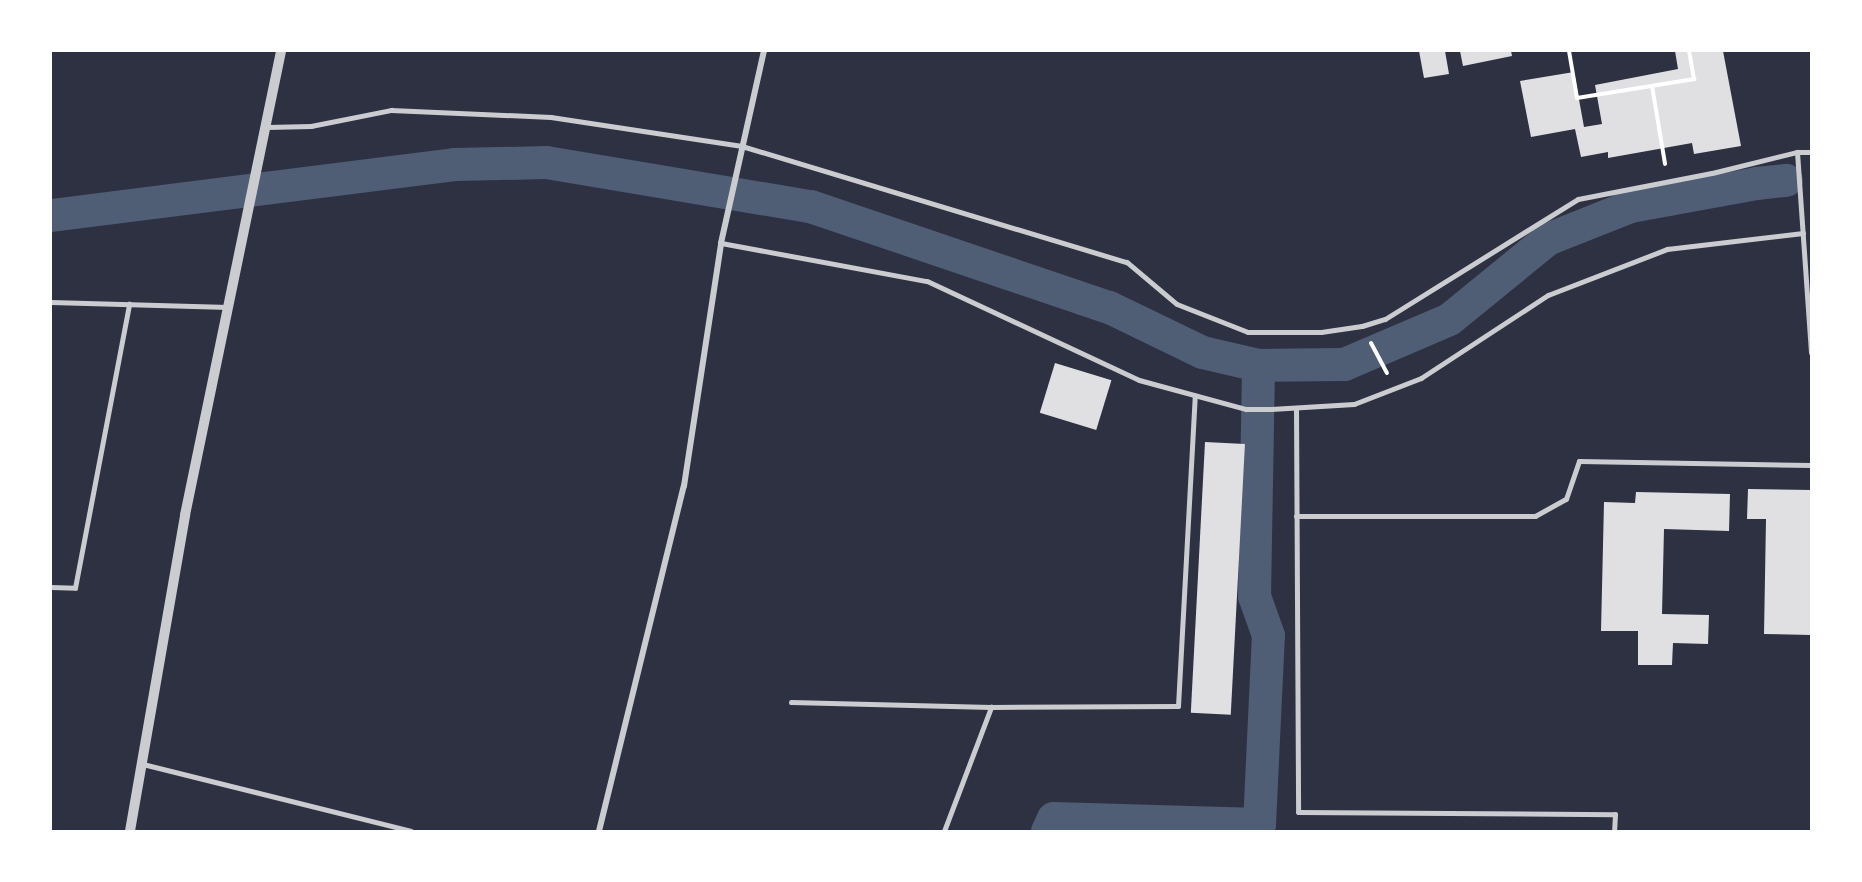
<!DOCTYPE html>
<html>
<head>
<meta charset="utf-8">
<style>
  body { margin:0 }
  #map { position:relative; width:1862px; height:882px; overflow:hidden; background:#2d3142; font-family:"DM Sans",sans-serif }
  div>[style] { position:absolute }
  .canal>* { height:33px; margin:-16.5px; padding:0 16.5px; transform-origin:16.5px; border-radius:16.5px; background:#4f5d75 }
  .building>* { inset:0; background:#e0e0e3; transform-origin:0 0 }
  .path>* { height:4px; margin:-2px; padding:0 2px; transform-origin:2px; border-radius:2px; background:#fff }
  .service>* { height:4.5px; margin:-2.25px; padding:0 2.25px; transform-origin:2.25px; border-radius:2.25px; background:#caccd0 }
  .pedestrian>* { height:5px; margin:-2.5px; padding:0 2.5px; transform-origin:2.5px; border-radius:2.5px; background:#caccd0 }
  .minor>* { height:6px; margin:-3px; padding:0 3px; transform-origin:3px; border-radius:3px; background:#caccd0 }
  .tertiary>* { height:10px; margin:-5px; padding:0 5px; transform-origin:5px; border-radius:5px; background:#caccd0 }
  span { translate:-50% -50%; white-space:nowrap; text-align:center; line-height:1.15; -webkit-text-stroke:5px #fff; paint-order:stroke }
  .frame { position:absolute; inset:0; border:52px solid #fff; pointer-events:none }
</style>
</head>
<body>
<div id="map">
  <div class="canal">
    <i style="left:51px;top:215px;width:406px;rotate:-7.2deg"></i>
    <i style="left:454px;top:164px;width:92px;rotate:-1.2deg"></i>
    <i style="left:546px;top:162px;width:268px;rotate:9.5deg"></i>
    <i style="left:810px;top:206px;width:316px;rotate:18.7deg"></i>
    <i style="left:1109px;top:307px;width:103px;rotate:25.8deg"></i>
    <i style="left:1202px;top:352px;width:57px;rotate:13.1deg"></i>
    <i style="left:1258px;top:365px;width:86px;rotate:-0.7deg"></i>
    <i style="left:1344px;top:364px;width:114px;rotate:-23.2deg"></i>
    <i style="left:1449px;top:319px;width:127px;rotate:-39.2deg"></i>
    <i style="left:1547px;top:239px;width:89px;rotate:-21.7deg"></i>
    <i style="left:1630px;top:206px;width:128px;rotate:-10.3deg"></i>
    <i style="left:1756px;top:183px;width:30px;rotate:-6deg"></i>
    <i style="left:1047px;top:831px;width:14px;rotate:-65deg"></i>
    <i style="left:1053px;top:818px;width:206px;rotate:1.7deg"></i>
    <i style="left:1259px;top:824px;width:189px;rotate:-87.3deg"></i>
    <i style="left:1268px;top:635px;width:41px;rotate:-109.7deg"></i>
    <i style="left:1254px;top:596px;width:231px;rotate:-89deg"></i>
  </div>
  <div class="building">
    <i style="clip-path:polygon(1419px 51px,1445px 51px,1449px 74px,1424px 78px)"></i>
    <i style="clip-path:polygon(1460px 51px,1511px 51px,1512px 56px,1463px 66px)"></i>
    <i style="clip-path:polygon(1675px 51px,1723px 51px,1741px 146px,1694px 154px,1692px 143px,1608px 158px,1608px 152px,1581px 157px,1575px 129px,1531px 137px,1520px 81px,1574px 72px,1584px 127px,1602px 124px,1595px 85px,1678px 69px)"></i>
    <i style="left:1055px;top:363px;width:59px;height:52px;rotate:17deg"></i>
    <i style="left:1205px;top:442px;width:40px;height:271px;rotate:3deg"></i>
    <i style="clip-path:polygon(1748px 489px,1811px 490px,1811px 635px,1764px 634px,1766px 519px,1747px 519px)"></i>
    <i style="clip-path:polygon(1636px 492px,1730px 494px,1729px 531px,1664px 529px,1662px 614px,1709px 615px,1708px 644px,1673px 643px,1672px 665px,1638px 665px,1638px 631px,1601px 631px,1604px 502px,1635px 503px)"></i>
  </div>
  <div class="path">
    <i style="left:1569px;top:51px;width:48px;rotate:80.3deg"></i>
    <i style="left:1577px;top:98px;width:119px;rotate:-9.2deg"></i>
    <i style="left:1694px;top:79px;width:28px;rotate:-100deg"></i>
    <i style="left:1652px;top:86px;width:79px;rotate:80.5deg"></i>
    <i style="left:1371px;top:343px;width:34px;rotate:62deg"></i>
  </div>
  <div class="service">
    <i style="left:267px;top:127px;width:44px;rotate:-1.3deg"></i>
    <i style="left:311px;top:126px;width:82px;rotate:-11.3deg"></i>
    <i style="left:391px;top:110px;width:160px;rotate:2.5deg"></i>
    <i style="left:551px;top:117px;width:193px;rotate:8.6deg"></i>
    <i style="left:742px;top:146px;width:402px;rotate:16.8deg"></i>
    <i style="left:1127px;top:262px;width:65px;rotate:40deg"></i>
    <i style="left:1177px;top:304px;width:76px;rotate:21.5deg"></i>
    <i style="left:51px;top:302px;width:177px;rotate:1.6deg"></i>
    <i style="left:51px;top:587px;width:24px;rotate:2deg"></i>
    <i style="left:75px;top:588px;width:289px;rotate:-79.2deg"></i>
    <i style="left:143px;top:764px;width:276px;rotate:14deg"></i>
  </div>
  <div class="pedestrian">
    <i style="left:1797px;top:152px;width:201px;rotate:86deg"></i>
    <i style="left:721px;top:243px;width:209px;rotate:10.5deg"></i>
    <i style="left:927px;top:281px;width:234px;rotate:25deg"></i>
    <i style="left:1139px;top:380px;width:111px;rotate:15.2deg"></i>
    <i style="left:1246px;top:409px;width:25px"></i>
    <i style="left:1271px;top:409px;width:83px;rotate:-3.4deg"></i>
    <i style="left:1354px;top:404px;width:72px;rotate:-21.2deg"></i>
    <i style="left:1421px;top:378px;width:152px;rotate:-33.2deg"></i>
    <i style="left:1548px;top:295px;width:128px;rotate:-21.1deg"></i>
    <i style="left:1667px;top:249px;width:137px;rotate:-6.7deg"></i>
    <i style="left:1248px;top:332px;width:73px"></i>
    <i style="left:1321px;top:332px;width:41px;rotate:-8.3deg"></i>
    <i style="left:1362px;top:326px;width:24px;rotate:-17deg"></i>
    <i style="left:1385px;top:319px;width:227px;rotate:-31.9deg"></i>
    <i style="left:1578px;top:199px;width:136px;rotate:-11deg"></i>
    <i style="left:1712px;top:173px;width:88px;rotate:-13.9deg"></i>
    <i style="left:1797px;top:152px;width:14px"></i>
    <i style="left:1296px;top:408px;width:404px;rotate:89.7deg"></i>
    <i style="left:1298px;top:812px;width:317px;rotate:0.4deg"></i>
    <i style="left:1615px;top:814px;width:17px;rotate:93deg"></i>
    <i style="left:1296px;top:516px;width:239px"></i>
    <i style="left:1535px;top:516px;width:35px;rotate:-29deg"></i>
    <i style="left:1566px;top:499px;width:40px;rotate:-71.1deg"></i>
    <i style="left:1579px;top:461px;width:232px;rotate:1deg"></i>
    <i style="left:791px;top:702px;width:200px;rotate:1.4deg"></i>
    <i style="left:991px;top:707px;width:187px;rotate:-0.3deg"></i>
    <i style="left:1178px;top:706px;width:311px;rotate:-86.9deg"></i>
    <i style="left:944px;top:831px;width:133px;rotate:-69.2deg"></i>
  </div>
  <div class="minor">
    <i style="left:599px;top:831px;width:355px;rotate:-76.2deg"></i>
    <i style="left:684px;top:486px;width:246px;rotate:-81.3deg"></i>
    <i style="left:721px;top:243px;width:197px;rotate:-77.4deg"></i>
  </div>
  <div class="tertiary">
    <i style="left:130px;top:831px;width:321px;rotate:-80.1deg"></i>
    <i style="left:185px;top:515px;width:474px;rotate:-78.3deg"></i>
  </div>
  <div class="frame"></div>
</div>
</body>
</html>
